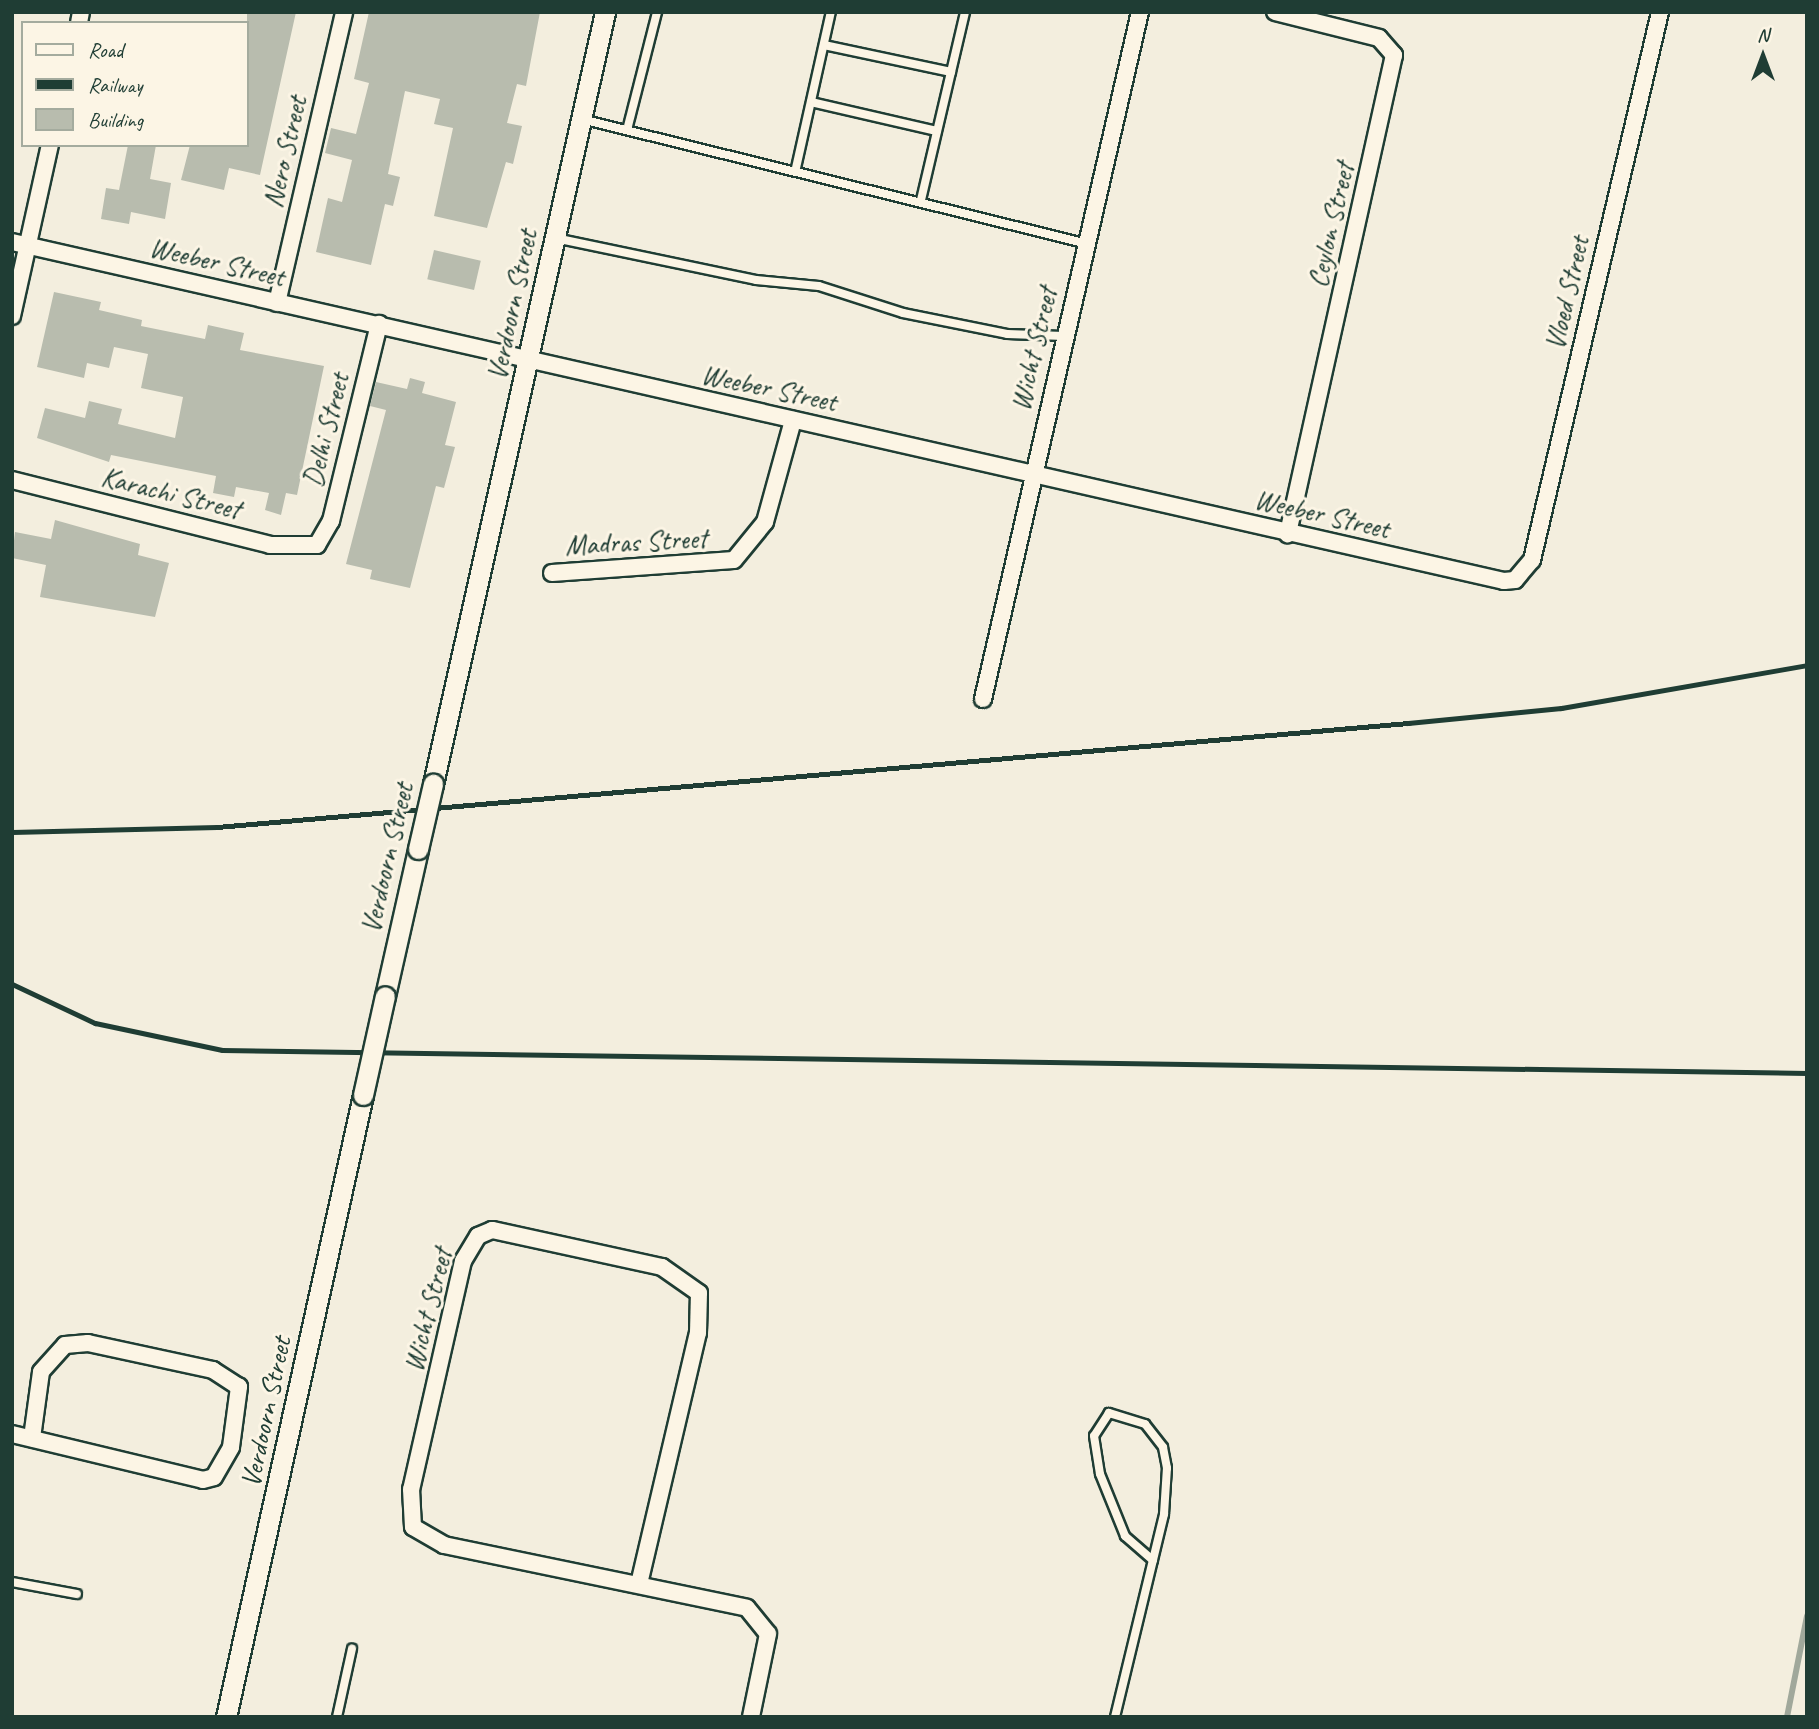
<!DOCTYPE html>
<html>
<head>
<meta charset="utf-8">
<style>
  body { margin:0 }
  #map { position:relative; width:1819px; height:1729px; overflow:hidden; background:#f3eede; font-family:Caveat,sans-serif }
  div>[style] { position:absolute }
  .stream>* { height:6px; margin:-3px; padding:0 3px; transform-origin:3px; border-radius:3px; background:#a0a89b }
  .building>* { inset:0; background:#b8bcae; transform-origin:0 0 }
  .roads { filter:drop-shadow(2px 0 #1f3d34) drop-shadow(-2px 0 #1f3d34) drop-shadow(0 2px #1f3d34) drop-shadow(0 -2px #1f3d34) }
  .service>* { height:8px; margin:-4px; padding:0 4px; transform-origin:4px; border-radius:4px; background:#fcf5e5 }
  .minor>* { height:16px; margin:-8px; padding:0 8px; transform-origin:8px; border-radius:8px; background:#fcf5e5 }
  .tertiary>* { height:19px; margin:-9.5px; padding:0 9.5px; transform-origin:9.5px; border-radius:9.5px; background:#fcf5e5 }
  .rail>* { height:5px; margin:-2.5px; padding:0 2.5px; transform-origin:2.5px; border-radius:2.5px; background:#1f3d34 }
  .bridges { filter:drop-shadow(2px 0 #1f3d34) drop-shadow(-2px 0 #1f3d34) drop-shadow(0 2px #1f3d34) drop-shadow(0 -2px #1f3d34) }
  .tertiary-bridge>* { height:19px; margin:-9.5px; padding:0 9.5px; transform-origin:9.5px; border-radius:9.5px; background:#fcf5e5 }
  span { translate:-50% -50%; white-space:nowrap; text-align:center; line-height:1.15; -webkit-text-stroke:6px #fcf5e5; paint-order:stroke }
  .street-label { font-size:28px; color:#1f3d34 }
  .frame { position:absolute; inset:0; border:14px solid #1f3d34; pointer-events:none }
  .legend { position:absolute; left:21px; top:21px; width:228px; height:126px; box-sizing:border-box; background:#fcf5e5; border:2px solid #a4ab9e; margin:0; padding:9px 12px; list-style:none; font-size:21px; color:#1f3d34 }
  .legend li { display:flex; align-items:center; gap:14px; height:35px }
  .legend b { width:35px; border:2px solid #a4ab9e }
  .north { position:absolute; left:1728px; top:21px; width:70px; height:70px; -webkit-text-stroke:5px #fcf5e5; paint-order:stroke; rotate:0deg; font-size:19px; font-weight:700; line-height:28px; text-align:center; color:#1f3d34 }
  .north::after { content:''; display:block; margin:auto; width:24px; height:32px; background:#1f3d34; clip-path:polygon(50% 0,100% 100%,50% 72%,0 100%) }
</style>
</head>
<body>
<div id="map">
  <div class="stream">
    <i style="left:1787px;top:1717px;width:103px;rotate:-78.8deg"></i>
  </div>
  <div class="building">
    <i style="clip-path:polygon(247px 12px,296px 12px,260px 175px,229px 168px,224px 190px,181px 180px,190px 145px,247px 145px)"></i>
    <i style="clip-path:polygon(369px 12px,540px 12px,526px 86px,517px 84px,507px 123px,522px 126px,513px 164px,506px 162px,487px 228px,434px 216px,453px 128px,434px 124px,440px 99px,405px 91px,388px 174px,400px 177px,393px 206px,385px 204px,371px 265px,316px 252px,328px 198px,342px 202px,352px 160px,325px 153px,331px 128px,356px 134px,369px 83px,354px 79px)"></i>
    <i style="clip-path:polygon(128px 145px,156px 145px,150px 179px,171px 183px,165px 219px,131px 212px,129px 224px,101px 219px,106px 188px,119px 190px)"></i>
    <i style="left:434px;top:250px;width:48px;height:30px;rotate:13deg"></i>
    <i style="clip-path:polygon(54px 292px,101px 302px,99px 310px,142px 320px,141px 326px,205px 339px,208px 325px,244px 333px,240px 350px,324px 366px,297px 495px,286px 493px,281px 515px,265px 510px,269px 493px,236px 487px,234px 497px,213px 493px,216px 476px,111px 455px,109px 462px,37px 438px,45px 408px,85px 418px,89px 401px,122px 409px,118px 424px,175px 438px,183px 397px,141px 388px,148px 354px,114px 347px,109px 368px,87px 363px,84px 378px,37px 367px)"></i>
    <i style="clip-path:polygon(410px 378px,425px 382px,422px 393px,456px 402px,445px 445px,455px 447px,444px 488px,436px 486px,410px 588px,370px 579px,372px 570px,346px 564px,386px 410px,370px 406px,376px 382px,407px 389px)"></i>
    <i style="clip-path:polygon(55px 520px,140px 544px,138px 555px,169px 563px,155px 617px,40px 597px,46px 565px,12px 558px,15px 532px,51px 539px)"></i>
  </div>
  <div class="roads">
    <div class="service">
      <i style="left:824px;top:45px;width:130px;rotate:12deg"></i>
      <i style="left:811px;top:102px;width:129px;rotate:13deg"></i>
      <i style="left:581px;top:119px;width:518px;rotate:13.85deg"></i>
      <i style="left:627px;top:130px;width:122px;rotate:-75.7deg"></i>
      <i style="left:796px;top:168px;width:160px;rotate:-77.4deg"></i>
      <i style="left:921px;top:200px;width:193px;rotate:-76.8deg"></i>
      <i style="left:555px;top:238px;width:205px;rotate:11.8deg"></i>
      <i style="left:756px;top:280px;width:63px;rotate:5.4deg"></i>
      <i style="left:819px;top:286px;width:88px;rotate:17.8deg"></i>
      <i style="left:903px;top:313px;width:106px;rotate:11.4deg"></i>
      <i style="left:1007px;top:334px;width:57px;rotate:2deg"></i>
      <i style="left:12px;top:1582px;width:66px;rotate:10.5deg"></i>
      <i style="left:337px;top:1717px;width:70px;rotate:-77.6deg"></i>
      <i style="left:1115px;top:1717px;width:209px;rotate:-76.4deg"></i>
      <i style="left:1164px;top:1514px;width:46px;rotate:-86.3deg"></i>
      <i style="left:1167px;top:1468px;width:21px;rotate:-101deg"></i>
      <i style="left:1163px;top:1447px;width:29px;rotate:-128deg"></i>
      <i style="left:1145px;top:1424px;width:38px;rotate:-163deg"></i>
      <i style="left:1109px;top:1413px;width:27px;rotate:123deg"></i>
      <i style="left:1094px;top:1436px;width:38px;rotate:81deg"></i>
      <i style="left:1100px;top:1474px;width:67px;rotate:68deg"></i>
      <i style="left:1125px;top:1536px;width:37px;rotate:41deg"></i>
    </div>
    <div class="minor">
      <i style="left:1275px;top:12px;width:107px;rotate:14deg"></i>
      <i style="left:1379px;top:38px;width:23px;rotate:49deg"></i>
      <i style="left:1394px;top:55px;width:491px;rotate:102.5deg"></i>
      <i style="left:79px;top:23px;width:11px;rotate:-80deg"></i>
      <i style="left:12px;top:242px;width:1530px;rotate:12.8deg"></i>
      <i style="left:1504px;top:581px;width:11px;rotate:-5deg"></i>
      <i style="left:1515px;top:580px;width:26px;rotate:-50deg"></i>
      <i style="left:1532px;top:560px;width:563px;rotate:-76.85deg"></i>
      <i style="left:277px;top:303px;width:299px;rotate:-77deg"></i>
      <i style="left:12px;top:316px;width:175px;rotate:-77.5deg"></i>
      <i style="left:12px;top:480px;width:266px;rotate:14.1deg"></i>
      <i style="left:270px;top:545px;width:47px"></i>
      <i style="left:317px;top:545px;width:28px;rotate:-60deg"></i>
      <i style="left:331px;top:521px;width:203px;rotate:-76.3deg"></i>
      <i style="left:552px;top:573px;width:182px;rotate:-4.1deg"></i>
      <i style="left:734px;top:560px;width:49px;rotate:-50.8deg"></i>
      <i style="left:765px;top:522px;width:106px;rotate:-74.6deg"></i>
      <i style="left:983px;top:699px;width:705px;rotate:-77.13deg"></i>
      <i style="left:12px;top:1434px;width:196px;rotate:13.5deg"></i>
      <i style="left:203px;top:1480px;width:11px;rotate:-15deg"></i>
      <i style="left:214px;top:1477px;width:34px;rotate:-60deg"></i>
      <i style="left:231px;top:1447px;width:61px;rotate:-82.4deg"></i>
      <i style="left:239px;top:1387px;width:31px;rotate:-147deg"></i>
      <i style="left:213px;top:1370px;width:128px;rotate:-167.8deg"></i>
      <i style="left:88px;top:1343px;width:23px;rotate:175deg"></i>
      <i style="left:65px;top:1345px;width:36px;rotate:132deg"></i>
      <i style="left:41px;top:1372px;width:67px;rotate:97.8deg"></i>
      <i style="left:639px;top:1584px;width:258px;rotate:-76.8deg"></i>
      <i style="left:698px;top:1333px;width:40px;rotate:-88.6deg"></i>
      <i style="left:699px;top:1293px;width:45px;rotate:-144.9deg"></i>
      <i style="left:662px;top:1267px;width:174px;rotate:-167.7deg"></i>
      <i style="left:492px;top:1230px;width:15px;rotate:157deg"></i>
      <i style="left:478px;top:1236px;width:29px;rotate:121deg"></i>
      <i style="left:463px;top:1261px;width:234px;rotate:102.8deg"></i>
      <i style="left:411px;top:1489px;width:38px;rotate:87deg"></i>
      <i style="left:413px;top:1527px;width:36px;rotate:30deg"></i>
      <i style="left:444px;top:1545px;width:309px;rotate:11.7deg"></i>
      <i style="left:747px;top:1608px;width:33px;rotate:51deg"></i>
      <i style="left:768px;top:1634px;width:85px;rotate:101.6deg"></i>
    </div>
    <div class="tertiary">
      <i style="left:433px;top:784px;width:791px;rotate:-77.44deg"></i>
      <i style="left:385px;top:996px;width:151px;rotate:-77.3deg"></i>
      <i style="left:226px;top:1717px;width:637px;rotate:-77.58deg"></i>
    </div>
  </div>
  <div class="rail">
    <i style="left:12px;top:832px;width:205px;rotate:-1.4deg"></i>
    <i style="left:217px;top:827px;width:1196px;rotate:-4.99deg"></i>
    <i style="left:1408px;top:723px;width:154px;rotate:-5.6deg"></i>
    <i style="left:1561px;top:708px;width:250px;rotate:-9.9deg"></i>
    <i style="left:12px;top:984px;width:92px;rotate:25.2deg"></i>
    <i style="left:95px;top:1023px;width:130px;rotate:12deg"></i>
    <i style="left:222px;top:1050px;width:1585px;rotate:0.83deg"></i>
  </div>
  <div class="bridges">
    <div class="tertiary-bridge">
      <i style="left:418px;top:849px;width:67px;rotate:-77deg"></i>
      <i style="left:363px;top:1095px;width:101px;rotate:-77.5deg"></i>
    </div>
  </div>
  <div class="street-label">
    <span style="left:285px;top:152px;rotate:-77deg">Nero Street</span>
    <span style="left:1331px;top:225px;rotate:-77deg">Ceylon Street</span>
    <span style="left:217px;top:262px;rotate:13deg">Weeber Street</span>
    <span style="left:1567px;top:293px;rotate:-77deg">Vloed Street</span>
    <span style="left:512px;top:305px;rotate:-78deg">Verdoorn Street</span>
    <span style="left:1034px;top:349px;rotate:-77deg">Wicht Street</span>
    <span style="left:769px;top:388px;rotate:12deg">Weeber Street</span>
    <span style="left:326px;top:430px;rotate:-76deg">Delhi Street</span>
    <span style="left:171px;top:493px;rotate:14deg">Karachi Street</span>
    <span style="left:1322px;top:514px;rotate:13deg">Weeber Street</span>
    <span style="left:636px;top:542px;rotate:-3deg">Madras Street</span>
    <span style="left:387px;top:858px;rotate:-77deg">Verdoorn Street</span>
    <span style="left:428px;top:1310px;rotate:-76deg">Wicht Street</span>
    <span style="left:266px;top:1412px;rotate:-78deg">Verdoorn Street</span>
  </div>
  <div class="frame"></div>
  <ul class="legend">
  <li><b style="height:9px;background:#fcf5e5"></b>Road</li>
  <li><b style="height:9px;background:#1f3d34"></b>Railway</li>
  <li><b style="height:19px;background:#b8bcae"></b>Building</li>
  </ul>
  <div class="north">N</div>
</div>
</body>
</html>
